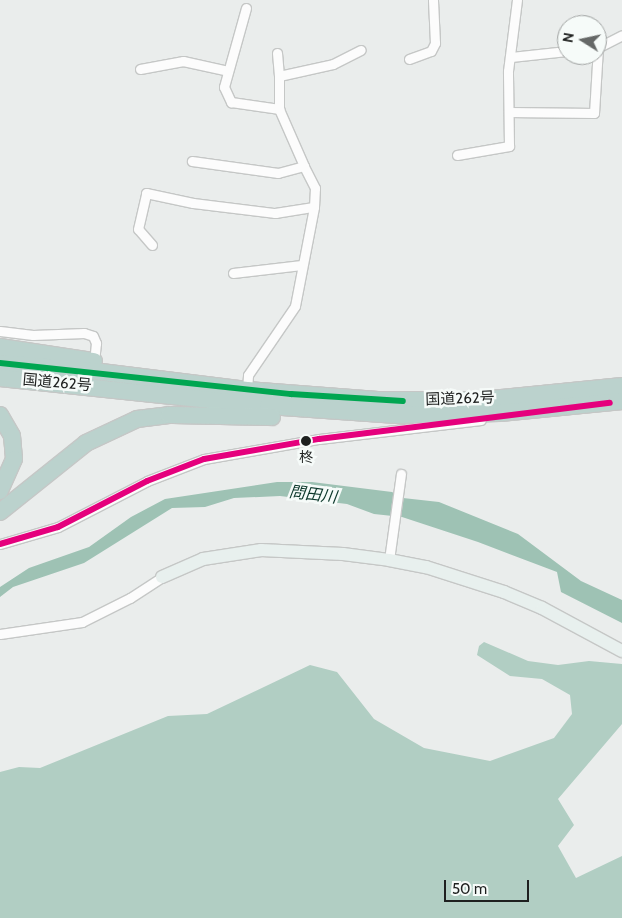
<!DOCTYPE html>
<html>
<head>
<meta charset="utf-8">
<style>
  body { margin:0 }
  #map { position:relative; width:622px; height:918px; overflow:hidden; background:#eaedec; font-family:Cabin,"Noto Sans JP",sans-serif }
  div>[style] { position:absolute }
  .forest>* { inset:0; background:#b1cec3 }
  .water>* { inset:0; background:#9ec2b4 }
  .roads { filter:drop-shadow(1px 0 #c5c7c6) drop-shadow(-1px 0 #c5c7c6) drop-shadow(0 1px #c5c7c6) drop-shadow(0 -1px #c5c7c6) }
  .street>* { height:9px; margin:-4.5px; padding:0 4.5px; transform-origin:4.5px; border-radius:4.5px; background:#fcfcfc }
  .secondary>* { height:12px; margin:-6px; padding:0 6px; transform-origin:6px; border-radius:6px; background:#e8f0ee }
  .highway>* { height:16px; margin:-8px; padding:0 8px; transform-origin:8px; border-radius:8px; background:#bbd2cd }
  .bus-1>* { height:6px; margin:-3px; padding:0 3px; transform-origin:3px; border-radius:3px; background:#00a651 }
  .bus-2>* { height:6px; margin:-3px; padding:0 3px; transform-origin:3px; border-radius:3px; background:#e5007d }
  .dots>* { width:14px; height:14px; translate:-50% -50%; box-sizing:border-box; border:2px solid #f6fbf9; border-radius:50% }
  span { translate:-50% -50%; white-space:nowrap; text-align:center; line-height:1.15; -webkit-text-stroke:5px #f6fbf9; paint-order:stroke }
  .bus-label { font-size:14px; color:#1e201f }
  .street-label { font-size:15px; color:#1e201f }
  .water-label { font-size:16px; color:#0b372a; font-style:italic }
  .north { position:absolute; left:557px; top:15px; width:50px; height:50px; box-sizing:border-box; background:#f6fbf9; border:1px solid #a0a3a2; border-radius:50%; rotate:280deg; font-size:14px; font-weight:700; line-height:20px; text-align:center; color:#1e201f }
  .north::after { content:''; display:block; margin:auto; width:18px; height:22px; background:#656867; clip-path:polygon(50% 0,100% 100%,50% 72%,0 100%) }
  .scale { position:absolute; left:444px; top:880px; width:85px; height:22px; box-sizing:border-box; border:2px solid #1e201f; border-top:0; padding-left:6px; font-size:15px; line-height:18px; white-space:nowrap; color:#1e201f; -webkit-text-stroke:4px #f6fbf9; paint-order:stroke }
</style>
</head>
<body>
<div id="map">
  <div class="forest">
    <i style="clip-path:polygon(484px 642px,528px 661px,558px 665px,589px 661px,622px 664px,622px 724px,558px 799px,574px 825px,558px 846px,576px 878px,622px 856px,622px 918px,0 918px,0 772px,19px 767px,40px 768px,168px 716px,207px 714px,310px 665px,337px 672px,374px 719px,424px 748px,490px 761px,554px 738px,572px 714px,570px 695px,542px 679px,510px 676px,477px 655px,479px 646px)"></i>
  </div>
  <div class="water">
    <i style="clip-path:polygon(277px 482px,312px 482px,392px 492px,403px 498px,439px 502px,518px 534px,581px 581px,622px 600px,622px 623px,561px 592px,557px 572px,478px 542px,402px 517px,374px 514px,347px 504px,280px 496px,234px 498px,205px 507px,172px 508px,84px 563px,13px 587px,0 597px,0 587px,29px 568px,89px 547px,131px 517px,165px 499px)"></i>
  </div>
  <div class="roads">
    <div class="street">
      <i style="left:246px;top:8px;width:82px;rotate:105.6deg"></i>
      <i style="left:224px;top:87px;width:17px;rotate:65deg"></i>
      <i style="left:231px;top:102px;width:49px;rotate:8.3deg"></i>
      <i style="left:597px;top:48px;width:28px;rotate:-27deg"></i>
      <i style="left:277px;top:53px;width:23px;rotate:85deg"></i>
      <i style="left:511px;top:57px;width:56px;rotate:-6.1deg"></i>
      <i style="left:409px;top:59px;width:23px;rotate:-20deg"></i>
      <i style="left:431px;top:51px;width:9px;rotate:-63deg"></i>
      <i style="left:435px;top:43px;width:43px;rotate:-92.7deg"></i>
      <i style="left:140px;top:69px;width:44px;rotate:-10.5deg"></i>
      <i style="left:183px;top:61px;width:46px;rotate:12.5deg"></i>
      <i style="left:509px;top:112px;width:85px;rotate:0.7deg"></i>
      <i style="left:594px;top:113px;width:65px;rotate:-86.5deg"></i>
      <i style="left:457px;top:155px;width:53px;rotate:-9.8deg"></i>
      <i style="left:509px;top:146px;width:75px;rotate:-90.8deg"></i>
      <i style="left:508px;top:71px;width:72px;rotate:-82.8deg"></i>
      <i style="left:304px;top:166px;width:62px;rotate:-113.7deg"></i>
      <i style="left:279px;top:109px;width:33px;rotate:-90deg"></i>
      <i style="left:279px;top:76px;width:55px;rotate:-12.5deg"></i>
      <i style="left:333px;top:64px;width:31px;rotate:-27deg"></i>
      <i style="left:152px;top:245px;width:21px;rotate:-131deg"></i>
      <i style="left:138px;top:229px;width:37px;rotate:-77deg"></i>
      <i style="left:146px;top:193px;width:48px;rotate:12deg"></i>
      <i style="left:193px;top:203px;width:83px;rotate:7deg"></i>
      <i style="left:275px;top:213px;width:39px;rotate:-9deg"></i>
      <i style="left:314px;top:207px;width:19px;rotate:-87deg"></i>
      <i style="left:315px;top:188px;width:25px;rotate:-117deg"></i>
      <i style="left:304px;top:166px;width:27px;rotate:165deg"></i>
      <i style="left:278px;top:173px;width:87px;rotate:-172.1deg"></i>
      <i style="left:233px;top:273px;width:69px;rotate:-6.6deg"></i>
      <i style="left:0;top:331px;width:33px;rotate:7deg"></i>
      <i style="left:33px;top:335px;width:51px;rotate:-2.2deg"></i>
      <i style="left:84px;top:333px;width:9px;rotate:18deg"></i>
      <i style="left:93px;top:336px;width:8px;rotate:67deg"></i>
      <i style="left:96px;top:343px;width:20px;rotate:96deg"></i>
      <i style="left:247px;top:390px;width:15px;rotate:-86deg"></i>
      <i style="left:248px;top:375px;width:83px;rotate:-55.7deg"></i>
      <i style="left:295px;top:306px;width:101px;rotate:-79.1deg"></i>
      <i style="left:0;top:544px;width:60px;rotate:-16.3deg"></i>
      <i style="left:58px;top:527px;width:100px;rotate:-27.3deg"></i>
      <i style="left:147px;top:481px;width:61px;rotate:-21.1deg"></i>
      <i style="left:204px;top:459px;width:117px;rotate:-9.9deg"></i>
      <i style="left:319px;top:439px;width:163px;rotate:-6.7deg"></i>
      <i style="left:389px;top:560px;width:87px;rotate:-82.1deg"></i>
      <i style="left:0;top:634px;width:83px;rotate:-8.3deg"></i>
      <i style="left:82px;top:622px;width:54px;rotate:-26.6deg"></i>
      <i style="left:130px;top:598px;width:38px;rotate:-33deg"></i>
    </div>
    <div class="secondary">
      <i style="left:162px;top:577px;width:45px;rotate:-23.7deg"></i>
      <i style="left:203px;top:559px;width:59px;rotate:-8.8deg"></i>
      <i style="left:261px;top:550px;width:82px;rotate:2.8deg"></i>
      <i style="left:343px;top:554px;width:46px;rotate:7.4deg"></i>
      <i style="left:389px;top:560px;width:38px;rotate:11deg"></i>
      <i style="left:426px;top:567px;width:82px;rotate:17.8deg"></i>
      <i style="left:504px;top:592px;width:41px;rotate:22.8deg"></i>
      <i style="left:542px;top:608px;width:91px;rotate:28.3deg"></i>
    </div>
    <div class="highway">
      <i style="left:0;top:347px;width:95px;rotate:8.5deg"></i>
      <i style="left:0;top:363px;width:93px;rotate:4.9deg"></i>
      <i style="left:93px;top:371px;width:155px;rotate:7deg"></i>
      <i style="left:247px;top:390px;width:131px;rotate:4.4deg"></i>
      <i style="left:378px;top:400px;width:103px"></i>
      <i style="left:481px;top:400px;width:142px;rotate:-5.7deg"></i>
      <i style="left:0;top:378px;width:269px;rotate:6deg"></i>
      <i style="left:268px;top:406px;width:129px;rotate:4deg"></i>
      <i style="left:397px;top:415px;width:103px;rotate:-1.1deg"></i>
      <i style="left:500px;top:413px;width:123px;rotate:-5.6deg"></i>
      <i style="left:0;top:415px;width:24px;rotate:60deg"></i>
      <i style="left:12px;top:436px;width:23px;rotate:85deg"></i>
      <i style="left:14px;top:459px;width:35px;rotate:114deg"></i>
      <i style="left:0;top:512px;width:110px;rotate:-38.7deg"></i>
      <i style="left:86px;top:443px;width:56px;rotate:-25.2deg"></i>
      <i style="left:137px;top:419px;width:32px;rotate:-7deg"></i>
      <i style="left:169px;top:415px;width:103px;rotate:1.1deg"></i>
    </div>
  </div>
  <div class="bus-1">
    <i style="left:0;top:363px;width:293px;rotate:6.1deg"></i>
    <i style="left:291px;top:394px;width:112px;rotate:3.6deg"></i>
  </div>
  <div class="bus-2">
    <i style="left:0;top:544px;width:60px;rotate:-16.3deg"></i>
    <i style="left:58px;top:527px;width:100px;rotate:-27.3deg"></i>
    <i style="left:147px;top:481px;width:61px;rotate:-21.1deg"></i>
    <i style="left:204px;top:459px;width:117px;rotate:-9.9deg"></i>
    <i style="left:319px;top:439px;width:293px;rotate:-7.1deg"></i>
  </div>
  <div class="dots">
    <i style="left:306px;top:441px;background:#1e201f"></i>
  </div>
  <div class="bus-label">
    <span style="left:306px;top:457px">柊</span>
  </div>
  <div class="street-label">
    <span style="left:57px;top:383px;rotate:5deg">国道262号</span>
    <span style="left:460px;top:399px;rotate:-2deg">国道262号</span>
  </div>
  <div class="water-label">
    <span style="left:313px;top:495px;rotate:7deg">問田川</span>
  </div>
  <div class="north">N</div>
  <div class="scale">50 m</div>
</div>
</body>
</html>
